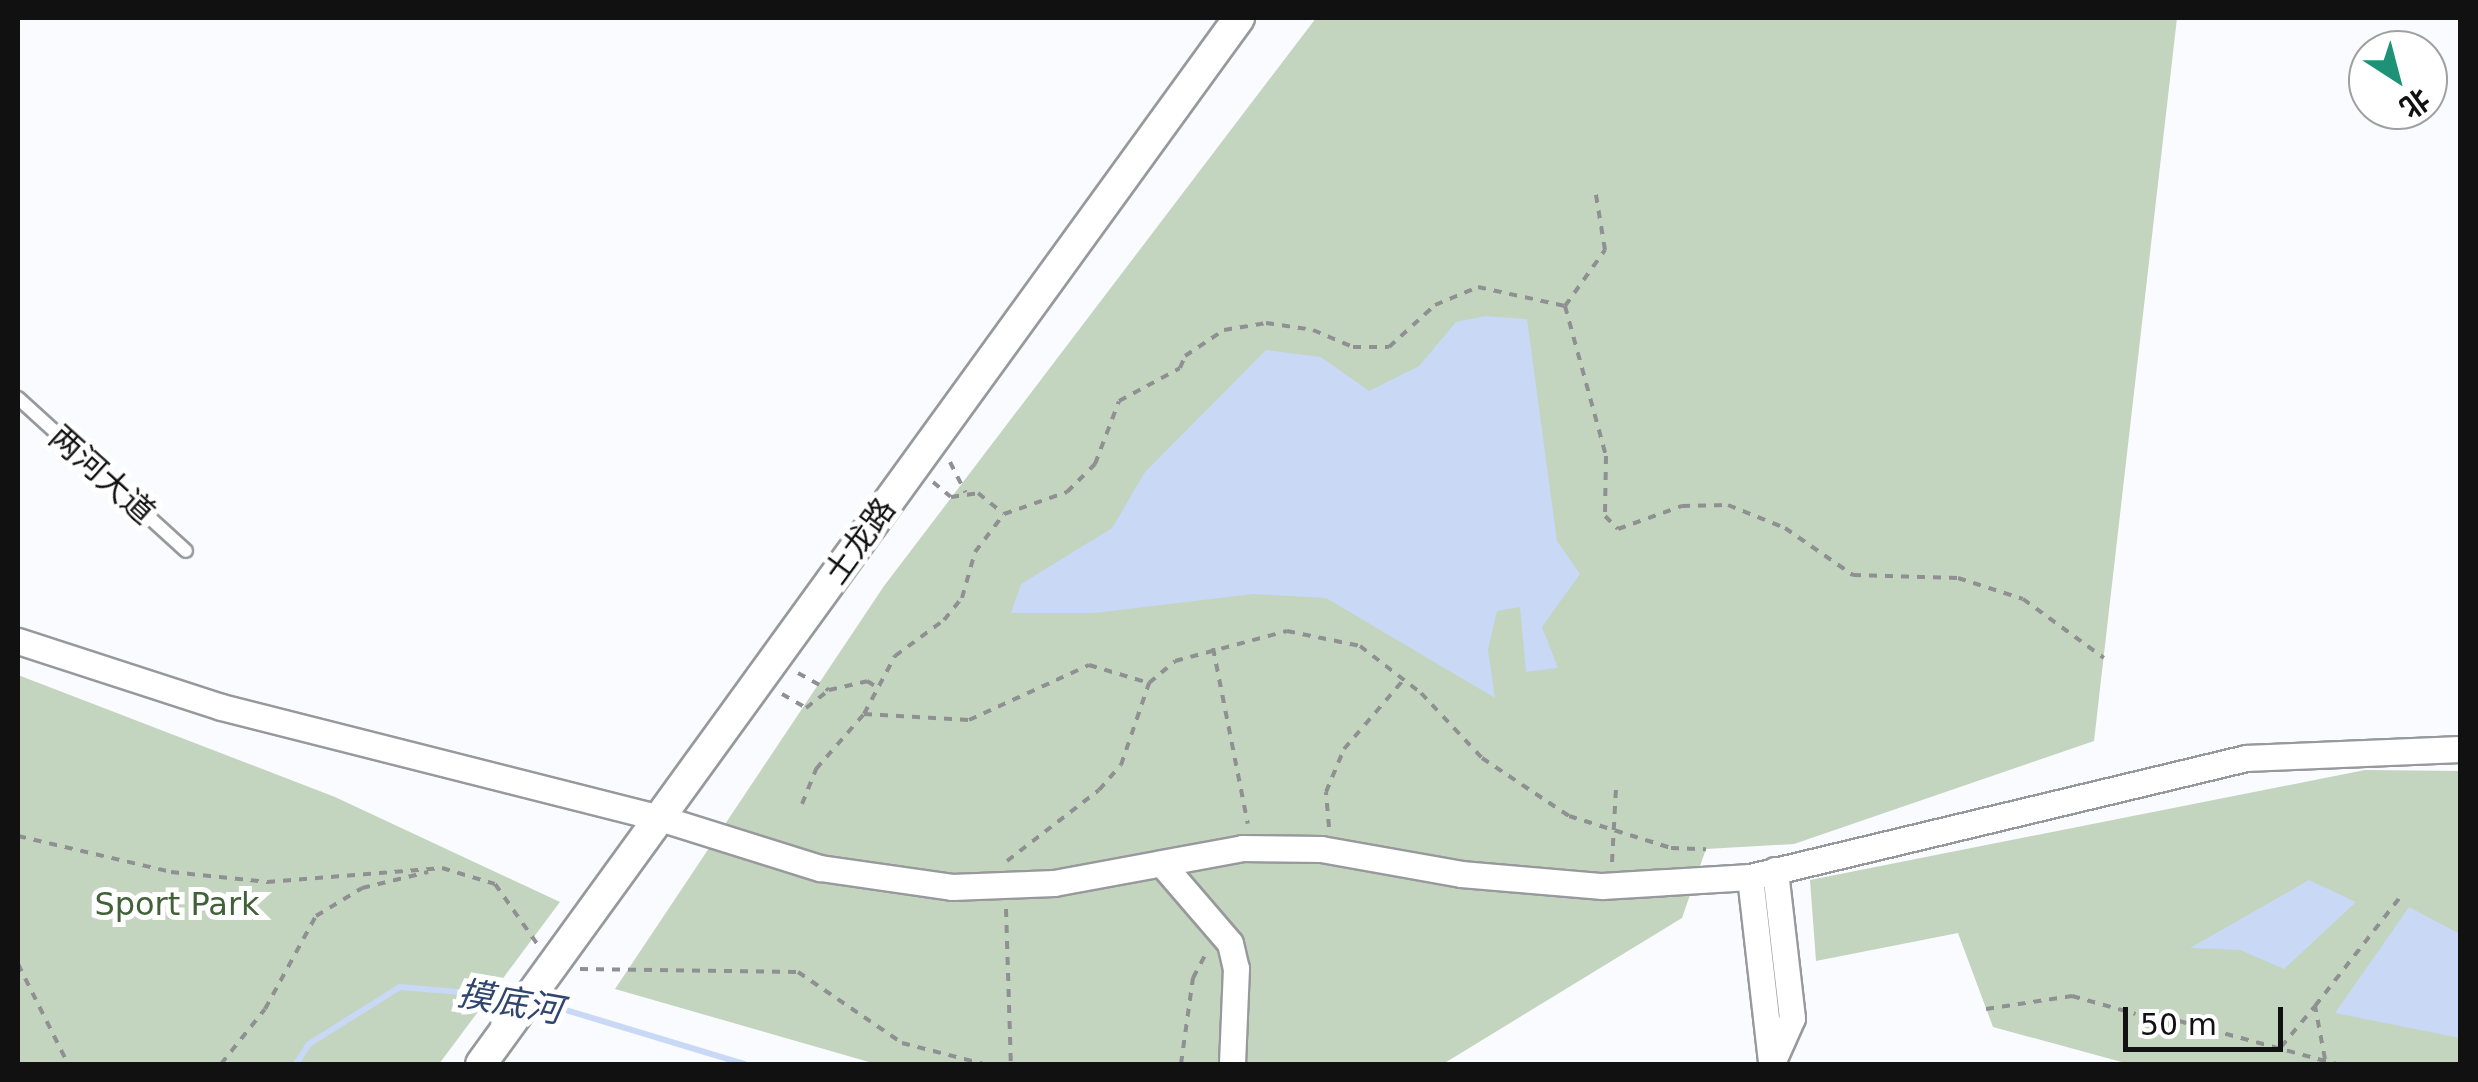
<!DOCTYPE html>
<html>
<head>
<meta charset="utf-8">
<style>
  body { margin:0 }
  #map { position:relative; width:2478px; height:1082px; overflow:hidden; background:#fafbfe; font-family:"DejaVu Sans","Noto Sans SC",sans-serif }
  div>[style] { position:absolute }
  .green>* { inset:0; background:#c3d4bf }
  .water>* { inset:0; background:#c8d8f5 }
  .stream>* { height:6px; margin:-3px; padding:0 3px; transform-origin:3px; border-radius:3px; background:#c8d8f5 }
  .path>* { height:4px; margin-top:-2px; transform-origin:0; background:repeating-linear-gradient(90deg,#8f9092 0 8px,transparent 0 16px) }
  .roads { filter:drop-shadow(2px 0 #98999c) drop-shadow(-2px 0 #98999c) drop-shadow(0 2px #98999c) drop-shadow(0 -2px #98999c) }
  .service>* { height:12px; margin:-6px; padding:0 6px; transform-origin:6px; border-radius:6px; background:#fff }
  .minor>* { height:25px; margin:-12.5px; padding:0 12.5px; transform-origin:12.5px; border-radius:12.5px; background:#fff }
  .tertiary>* { height:30px; margin:-15px; padding:0 15px; transform-origin:15px; border-radius:15px; background:#fff }
  span { translate:-50% -50%; white-space:nowrap; text-align:center; line-height:1.15; -webkit-text-stroke:10px #fff; paint-order:stroke }
  .street-label { font-size:32px; color:#111112 }
  .park-label { font-size:32px; color:#416138 }
  .water-label { font-size:35px; color:#31466f; font-style:italic }
  .frame { position:absolute; inset:0; border:20px solid #111112; pointer-events:none }
  .north { position:absolute; left:2348px; top:30px; width:100px; height:100px; box-sizing:border-box; background:#fff; border:2px solid #a0a0a0; border-radius:50%; rotate:144deg; font-size:28px; font-weight:700; line-height:40px; text-align:center; color:#111112 }
  .north::after { content:''; display:block; margin:auto; width:35px; height:45px; background:#1e9276; clip-path:polygon(50% 0,100% 100%,50% 72%,0 100%) }
  .scale { position:absolute; left:2123px; top:1007px; width:160px; height:45px; box-sizing:border-box; border:5px solid #111112; border-top:0; padding-left:12px; font-size:30px; line-height:35px; white-space:nowrap; color:#111112; -webkit-text-stroke:8px #fff; paint-order:stroke }
</style>
</head>
<body>
<div id="map">
  <div class="green">
    <i style="clip-path:polygon(1316px 18px,2177px 18px,2094px 741px,1794px 844px,1706px 849px,1682px 918px,1443px 1064px,876px 1064px,615px 989px,884px 586px)"></i>
    <i style="clip-path:polygon(18px 675px,335px 797px,560px 902px,439px 1064px,18px 1064px)"></i>
    <i style="clip-path:polygon(2365px 770px,2460px 771px,2460px 1064px,2129px 1064px,1993px 1027px,1958px 933px,1816px 961px,1810px 880px)"></i>
  </div>
  <div class="water">
    <i style="clip-path:polygon(1485px 316px,1527px 319px,1557px 541px,1580px 574px,1542px 627px,1558px 668px,1526px 672px,1520px 607px,1497px 611px,1488px 650px,1495px 698px,1326px 598px,1253px 594px,1095px 613px,1011px 613px,1021px 584px,1112px 528px,1145px 472px,1266px 350px,1321px 357px,1369px 391px,1419px 366px,1456px 322px)"></i>
    <i style="clip-path:polygon(2309px 880px,2356px 902px,2284px 969px,2240px 950px,2190px 948px)"></i>
    <i style="clip-path:polygon(2409px 907px,2460px 934px,2460px 1038px,2335px 1013px)"></i>
  </div>
  <div class="stream">
    <i style="left:536px;top:1001px;width:218px;rotate:16.8deg"></i>
    <i style="left:296px;top:1064px;width:24px;rotate:-57deg"></i>
    <i style="left:309px;top:1044px;width:107px;rotate:-32.1deg"></i>
    <i style="left:400px;top:987px;width:119px;rotate:4.8deg"></i>
  </div>
  <div class="path">
    <i style="left:1565px;top:306px;width:69px;rotate:-54.5deg"></i>
    <i style="left:1605px;top:250px;width:62px;rotate:-99.3deg"></i>
    <i style="left:950px;top:462px;width:34px;rotate:63deg"></i>
    <i style="left:933px;top:482px;width:23px;rotate:40deg"></i>
    <i style="left:951px;top:497px;width:27px;rotate:-8deg"></i>
    <i style="left:978px;top:493px;width:33px;rotate:39deg"></i>
    <i style="left:1213px;top:648px;width:179px;rotate:78.8deg"></i>
    <i style="left:798px;top:673px;width:35px;rotate:29deg"></i>
    <i style="left:782px;top:694px;width:28px;rotate:30deg"></i>
    <i style="left:806px;top:708px;width:29px;rotate:-38deg"></i>
    <i style="left:829px;top:690px;width:39px;rotate:-13deg"></i>
    <i style="left:867px;top:681px;width:9px;rotate:32deg"></i>
    <i style="left:864px;top:714px;width:105px;rotate:3.3deg"></i>
    <i style="left:969px;top:720px;width:132px;rotate:-24.6deg"></i>
    <i style="left:1089px;top:665px;width:63px;rotate:16.7deg"></i>
    <i style="left:802px;top:804px;width:38px;rotate:-68deg"></i>
    <i style="left:816px;top:769px;width:73px;rotate:-48.9deg"></i>
    <i style="left:864px;top:714px;width:66px;rotate:-61.9deg"></i>
    <i style="left:895px;top:656px;width:61px;rotate:-36.3deg"></i>
    <i style="left:944px;top:620px;width:28px;rotate:-51deg"></i>
    <i style="left:962px;top:598px;width:48px;rotate:-74.2deg"></i>
    <i style="left:975px;top:552px;width:48px;rotate:-52.7deg"></i>
    <i style="left:1004px;top:514px;width:67px;rotate:-19.2deg"></i>
    <i style="left:1067px;top:492px;width:40px;rotate:-45deg"></i>
    <i style="left:1095px;top:464px;width:67px;rotate:-69.1deg"></i>
    <i style="left:1119px;top:401px;width:69px;rotate:-28.4deg"></i>
    <i style="left:1180px;top:368px;width:13px;rotate:-67deg"></i>
    <i style="left:1185px;top:356px;width:47px;rotate:-33.7deg"></i>
    <i style="left:1224px;top:330px;width:43px;rotate:-9.5deg"></i>
    <i style="left:1266px;top:323px;width:48px;rotate:8.5deg"></i>
    <i style="left:1313px;top:330px;width:43px;rotate:23deg"></i>
    <i style="left:1353px;top:347px;width:36px"></i>
    <i style="left:1389px;top:347px;width:62px;rotate:-42.4deg"></i>
    <i style="left:1435px;top:305px;width:47px;rotate:-22.7deg"></i>
    <i style="left:1478px;top:287px;width:89px;rotate:12.3deg"></i>
    <i style="left:1565px;top:306px;width:156px;rotate:74.7deg"></i>
    <i style="left:1606px;top:456px;width:60px;rotate:91deg"></i>
    <i style="left:1605px;top:516px;width:18px;rotate:45deg"></i>
    <i style="left:1618px;top:529px;width:68px;rotate:-19.8deg"></i>
    <i style="left:1682px;top:506px;width:46px;rotate:-1.2deg"></i>
    <i style="left:1728px;top:505px;width:61px;rotate:22deg"></i>
    <i style="left:1785px;top:528px;width:83px;rotate:34.7deg"></i>
    <i style="left:1853px;top:575px;width:105px;rotate:1.6deg"></i>
    <i style="left:1958px;top:578px;width:68px;rotate:17.9deg"></i>
    <i style="left:2023px;top:599px;width:100px;rotate:36.1deg"></i>
    <i style="left:1329px;top:827px;width:35px;rotate:-95deg"></i>
    <i style="left:1326px;top:792px;width:47px;rotate:-67.3deg"></i>
    <i style="left:1344px;top:749px;width:94px;rotate:-49.3deg"></i>
    <i style="left:18px;top:836px;width:157px;rotate:13.2deg"></i>
    <i style="left:171px;top:872px;width:97px;rotate:5.9deg"></i>
    <i style="left:267px;top:882px;width:176px;rotate:-4.6deg"></i>
    <i style="left:442px;top:868px;width:55px;rotate:16.8deg"></i>
    <i style="left:495px;top:884px;width:75px;rotate:54.8deg"></i>
    <i style="left:1007px;top:861px;width:116px;rotate:-37.7deg"></i>
    <i style="left:1099px;top:790px;width:33px;rotate:-49deg"></i>
    <i style="left:1121px;top:765px;width:87px;rotate:-71.1deg"></i>
    <i style="left:1149px;top:683px;width:34px;rotate:-40deg"></i>
    <i style="left:1175px;top:661px;width:116px;rotate:-15deg"></i>
    <i style="left:1287px;top:631px;width:75px;rotate:11.6deg"></i>
    <i style="left:1360px;top:646px;width:77px;rotate:37.6deg"></i>
    <i style="left:1421px;top:693px;width:89px;rotate:46.8deg"></i>
    <i style="left:1482px;top:758px;width:105px;rotate:33.7deg"></i>
    <i style="left:1569px;top:816px;width:107px;rotate:17.4deg"></i>
    <i style="left:1671px;top:848px;width:35px;rotate:2deg"></i>
    <i style="left:1612px;top:862px;width:75px;rotate:-86.9deg"></i>
    <i style="left:1006px;top:909px;width:155px;rotate:88.2deg"></i>
    <i style="left:18px;top:964px;width:112px;rotate:63.4deg"></i>
    <i style="left:580px;top:969px;width:218px;rotate:0.8deg"></i>
    <i style="left:798px;top:972px;width:126px;rotate:34.3deg"></i>
    <i style="left:902px;top:1043px;width:85px;rotate:14.4deg"></i>
    <i style="left:1986px;top:1009px;width:87px;rotate:-8.6deg"></i>
    <i style="left:2072px;top:996px;width:66px;rotate:15.7deg"></i>
    <i style="left:2179px;top:1021px;width:163px;rotate:15.3deg"></i>
    <i style="left:2281px;top:1047px;width:53px;rotate:-50.3deg"></i>
    <i style="left:2325px;top:1059px;width:54px;rotate:-100.7deg"></i>
    <i style="left:2315px;top:1006px;width:140px;rotate:-52deg"></i>
    <i style="left:221px;top:1064px;width:70px;rotate:-51.3deg"></i>
    <i style="left:265px;top:1009px;width:106px;rotate:-61.3deg"></i>
    <i style="left:316px;top:916px;width:54px;rotate:-31.3deg"></i>
    <i style="left:362px;top:888px;width:68px;rotate:-13.6deg"></i>
    <i style="left:1181px;top:1064px;width:87px;rotate:-82.1deg"></i>
    <i style="left:1193px;top:978px;width:27px;rotate:-62deg"></i>
  </div>
  <div class="roads">
    <div class="service">
      <i style="left:18px;top:398px;width:227px;rotate:42.3deg"></i>
    </div>
    <div class="minor">
      <i style="left:18px;top:641px;width:213px;rotate:18deg"></i>
      <i style="left:221px;top:707px;width:453px;rotate:14.2deg"></i>
      <i style="left:660px;top:818px;width:168px;rotate:17.4deg"></i>
      <i style="left:820px;top:868px;width:133px;rotate:8.2deg"></i>
      <i style="left:952px;top:887px;width:102px;rotate:-2.2deg"></i>
      <i style="left:1054px;top:883px;width:191px;rotate:-10.5deg"></i>
      <i style="left:1242px;top:848px;width:79px;rotate:0.7deg"></i>
      <i style="left:1321px;top:849px;width:142px;rotate:10.1deg"></i>
      <i style="left:1461px;top:874px;width:142px;rotate:4.9deg"></i>
      <i style="left:1602px;top:886px;width:148px;rotate:-3.5deg"></i>
      <i style="left:1750px;top:877px;width:510px;rotate:-13.49deg"></i>
      <i style="left:2246px;top:758px;width:214px;rotate:-2.4deg"></i>
      <i style="left:1162px;top:864px;width:104px;rotate:49.3deg"></i>
      <i style="left:1230px;top:943px;width:26px;rotate:77deg"></i>
      <i style="left:1236px;top:968px;width:96px;rotate:92.4deg"></i>
      <i style="left:1750px;top:877px;width:185px;rotate:83.5deg"></i>
      <i style="left:1772px;top:1063px;width:49px;rotate:-66deg"></i>
      <i style="left:1792px;top:1018px;width:149px;rotate:-96.6deg"></i>
    </div>
    <div class="tertiary">
      <i style="left:481px;top:1064px;width:1292px;rotate:-54.07deg"></i>
    </div>
  </div>
  <div class="street-label">
    <span style="left:102px;top:475px;rotate:42deg">两河大道</span>
    <span style="left:860px;top:541px;rotate:-54deg">土龙路</span>
  </div>
  <div class="park-label">
    <span style="left:177px;top:904px">Sport Park</span>
  </div>
  <div class="water-label">
    <span style="left:510px;top:1002px;rotate:10deg">摸底河</span>
  </div>
  <div class="frame"></div>
  <div class="north">北</div>
  <div class="scale">50 m</div>
</div>
</body>
</html>
